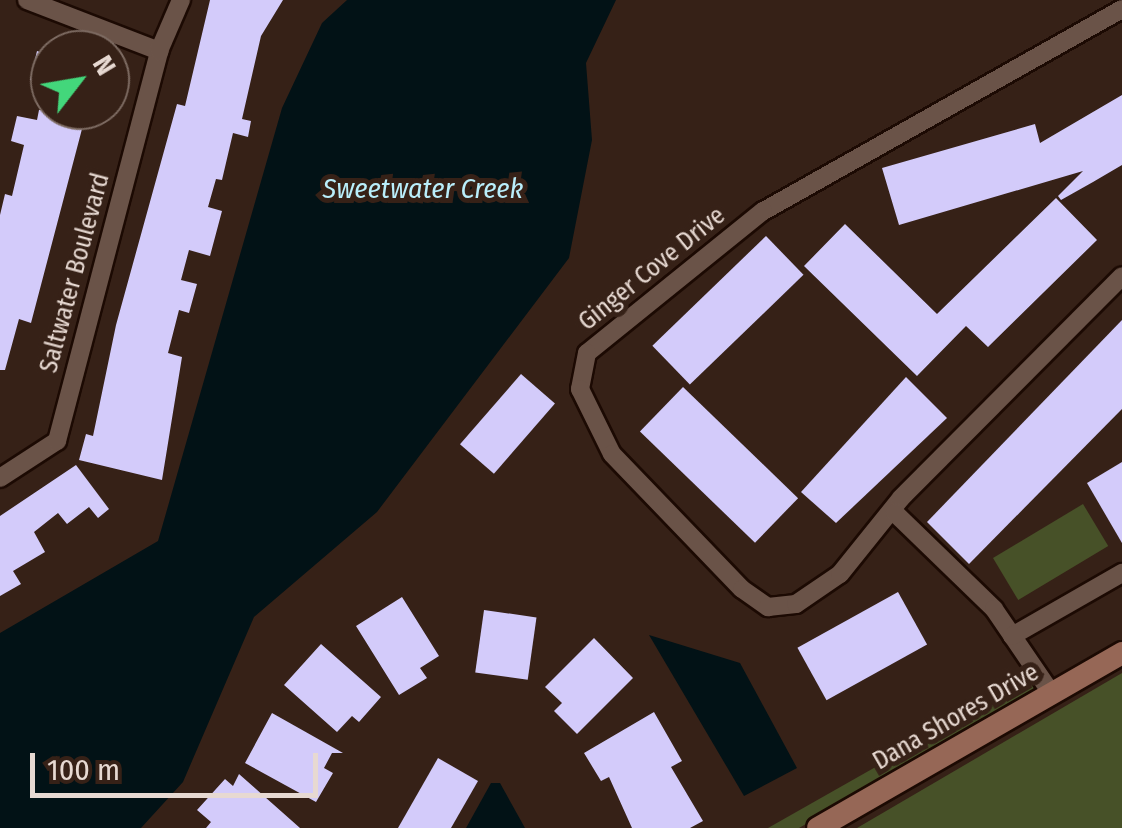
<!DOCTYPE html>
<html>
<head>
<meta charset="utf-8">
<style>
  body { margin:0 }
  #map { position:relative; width:1122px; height:828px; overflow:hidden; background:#362117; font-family:"Fira Sans Condensed",sans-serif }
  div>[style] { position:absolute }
  .green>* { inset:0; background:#475128; transform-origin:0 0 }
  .water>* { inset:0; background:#021216 }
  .building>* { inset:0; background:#d3cbfa; transform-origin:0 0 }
  .roads { filter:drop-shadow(2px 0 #1c0a03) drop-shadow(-2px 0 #1c0a03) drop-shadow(0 2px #1c0a03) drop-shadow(0 -2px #1c0a03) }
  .street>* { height:18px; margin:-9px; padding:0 9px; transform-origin:9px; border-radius:9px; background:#6a5348 }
  .secondary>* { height:22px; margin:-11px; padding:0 11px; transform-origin:11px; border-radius:11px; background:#966756 }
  span { translate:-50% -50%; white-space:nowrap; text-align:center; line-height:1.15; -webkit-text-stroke:10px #362117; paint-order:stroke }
  .street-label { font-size:25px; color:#e7d9d2 }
  .water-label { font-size:28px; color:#b9eefb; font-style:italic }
  .north { position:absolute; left:30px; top:30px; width:100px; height:100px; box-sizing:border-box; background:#362117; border:2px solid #7d6b62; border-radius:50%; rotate:59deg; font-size:28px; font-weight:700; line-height:40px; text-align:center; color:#e7d9d2 }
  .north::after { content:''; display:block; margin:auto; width:35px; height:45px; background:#43d77b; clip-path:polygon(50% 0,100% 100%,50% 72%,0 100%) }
  .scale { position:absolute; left:30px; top:753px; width:288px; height:45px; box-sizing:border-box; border:5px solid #e7d9d2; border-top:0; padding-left:12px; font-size:30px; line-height:35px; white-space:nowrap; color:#e7d9d2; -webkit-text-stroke:8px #362117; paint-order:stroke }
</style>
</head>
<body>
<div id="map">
  <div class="green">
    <i style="left:1083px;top:504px;width:49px;height:105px;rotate:59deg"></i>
    <i style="clip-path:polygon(1122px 673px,1122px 828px,857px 828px)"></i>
    <i style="clip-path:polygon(1029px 680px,1036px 691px,799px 828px,768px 828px)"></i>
  </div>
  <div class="water">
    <i style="clip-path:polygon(347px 0,616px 0,586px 63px,592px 140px,569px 258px,377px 512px,254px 617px,183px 782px,141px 828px,0 828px,0 633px,158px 541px,282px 108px,322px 23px)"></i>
    <i style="clip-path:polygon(649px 635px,740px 663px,797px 768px,744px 796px)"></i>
    <i style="clip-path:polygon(491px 783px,500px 783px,525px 828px,466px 828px)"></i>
  </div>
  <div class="building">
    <i style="clip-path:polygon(210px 0,283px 0,261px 36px,242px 119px,251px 121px,248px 137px,233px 133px,222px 180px,216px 179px,208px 207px,222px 211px,210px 256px,189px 250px,181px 280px,197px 284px,189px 313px,179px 310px,168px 353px,182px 357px,162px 480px,79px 460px,86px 434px,93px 436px,116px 325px,177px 104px,185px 106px)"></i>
    <i style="clip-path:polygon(37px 51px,50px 55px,50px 85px,30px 80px)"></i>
    <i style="clip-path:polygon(1122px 95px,1122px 165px,1093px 182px,1061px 200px,1058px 196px,1083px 171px,899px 225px,882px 168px,1035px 124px,1040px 143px)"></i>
    <i style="clip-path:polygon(39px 110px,87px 110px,31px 323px,19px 319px,5px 370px,0 370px,0 215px,5px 194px,12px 196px,24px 145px,11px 141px,17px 116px,37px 120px)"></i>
    <i style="clip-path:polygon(1056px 198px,1097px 240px,988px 347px,966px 326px,917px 376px,804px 266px,845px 224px,937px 314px)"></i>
    <i style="left:766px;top:236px;width:54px;height:158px;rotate:46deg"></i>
    <i style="clip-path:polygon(1122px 320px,1122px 409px,969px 564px,927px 522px)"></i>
    <i style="left:521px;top:374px;width:45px;height:93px;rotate:41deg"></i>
    <i style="clip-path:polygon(906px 377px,947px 418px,836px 523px,801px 492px)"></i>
    <i style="left:683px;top:387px;width:160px;height:62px;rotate:44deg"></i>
    <i style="clip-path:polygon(1122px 462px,1122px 543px,1087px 483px)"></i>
    <i style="clip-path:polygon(76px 465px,109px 509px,98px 518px,89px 507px,67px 524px,58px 513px,34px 532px,45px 552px,13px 571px,21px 584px,0 596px,0 516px)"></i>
    <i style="left:898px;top:592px;width:60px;height:115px;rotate:61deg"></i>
    <i style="clip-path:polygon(402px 597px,439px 656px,420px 668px,427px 678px,399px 695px,356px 626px)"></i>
    <i style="left:484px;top:610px;width:53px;height:63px;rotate:8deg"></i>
    <i style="clip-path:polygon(594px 638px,633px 678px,577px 734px,554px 711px,562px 703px,545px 687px)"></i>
    <i style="clip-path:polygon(321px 644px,381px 697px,359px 722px,352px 716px,337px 732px,284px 685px)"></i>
    <i style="clip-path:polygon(654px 712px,682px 761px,671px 767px,703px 821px,690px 828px,632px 828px,609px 777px,601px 781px,584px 753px)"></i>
    <i style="clip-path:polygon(272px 713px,343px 753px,332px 753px,324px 768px,333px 773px,316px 802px,245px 763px)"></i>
    <i style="clip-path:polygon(438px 758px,478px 781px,451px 828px,398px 828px)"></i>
    <i style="clip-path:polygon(239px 774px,300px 828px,206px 828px,211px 822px,197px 810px,225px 779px,233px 786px)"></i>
  </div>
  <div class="roads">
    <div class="street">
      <i style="left:27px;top:0;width:142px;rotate:21.1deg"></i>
      <i style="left:1122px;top:9px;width:412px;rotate:150.6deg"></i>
      <i style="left:763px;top:211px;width:226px;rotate:141.1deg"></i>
      <i style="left:587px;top:353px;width:37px;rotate:101deg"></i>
      <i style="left:580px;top:389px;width:72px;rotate:63.8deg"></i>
      <i style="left:612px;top:454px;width:187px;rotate:46.1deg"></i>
      <i style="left:742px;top:589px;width:32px;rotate:35deg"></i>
      <i style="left:768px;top:607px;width:28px;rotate:-6deg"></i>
      <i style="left:796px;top:604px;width:53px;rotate:-34.3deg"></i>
      <i style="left:840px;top:574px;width:97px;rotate:-51.2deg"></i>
      <i style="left:901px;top:498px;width:313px;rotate:-45.1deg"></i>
      <i style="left:0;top:478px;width:68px;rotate:-33deg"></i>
      <i style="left:57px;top:441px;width:403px;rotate:-75.3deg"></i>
      <i style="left:159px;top:51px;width:56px;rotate:-66.7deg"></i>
      <i style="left:895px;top:513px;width:138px;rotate:44.1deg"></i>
      <i style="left:994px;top:609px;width:103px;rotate:55.7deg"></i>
      <i style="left:1012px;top:636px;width:127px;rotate:-29.8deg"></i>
    </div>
    <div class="secondary">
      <i style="left:818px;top:828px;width:351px;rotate:-29.9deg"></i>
    </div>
  </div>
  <div class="street-label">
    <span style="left:652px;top:269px;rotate:-39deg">Ginger Cove Drive</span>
    <span style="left:75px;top:273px;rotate:-75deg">Saltwater Boulevard</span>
    <span style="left:956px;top:717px;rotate:-30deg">Dana Shores Drive</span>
  </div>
  <div class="water-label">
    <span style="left:423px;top:189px">Sweetwater Creek</span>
  </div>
  <div class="north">N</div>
  <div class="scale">100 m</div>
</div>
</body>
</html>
